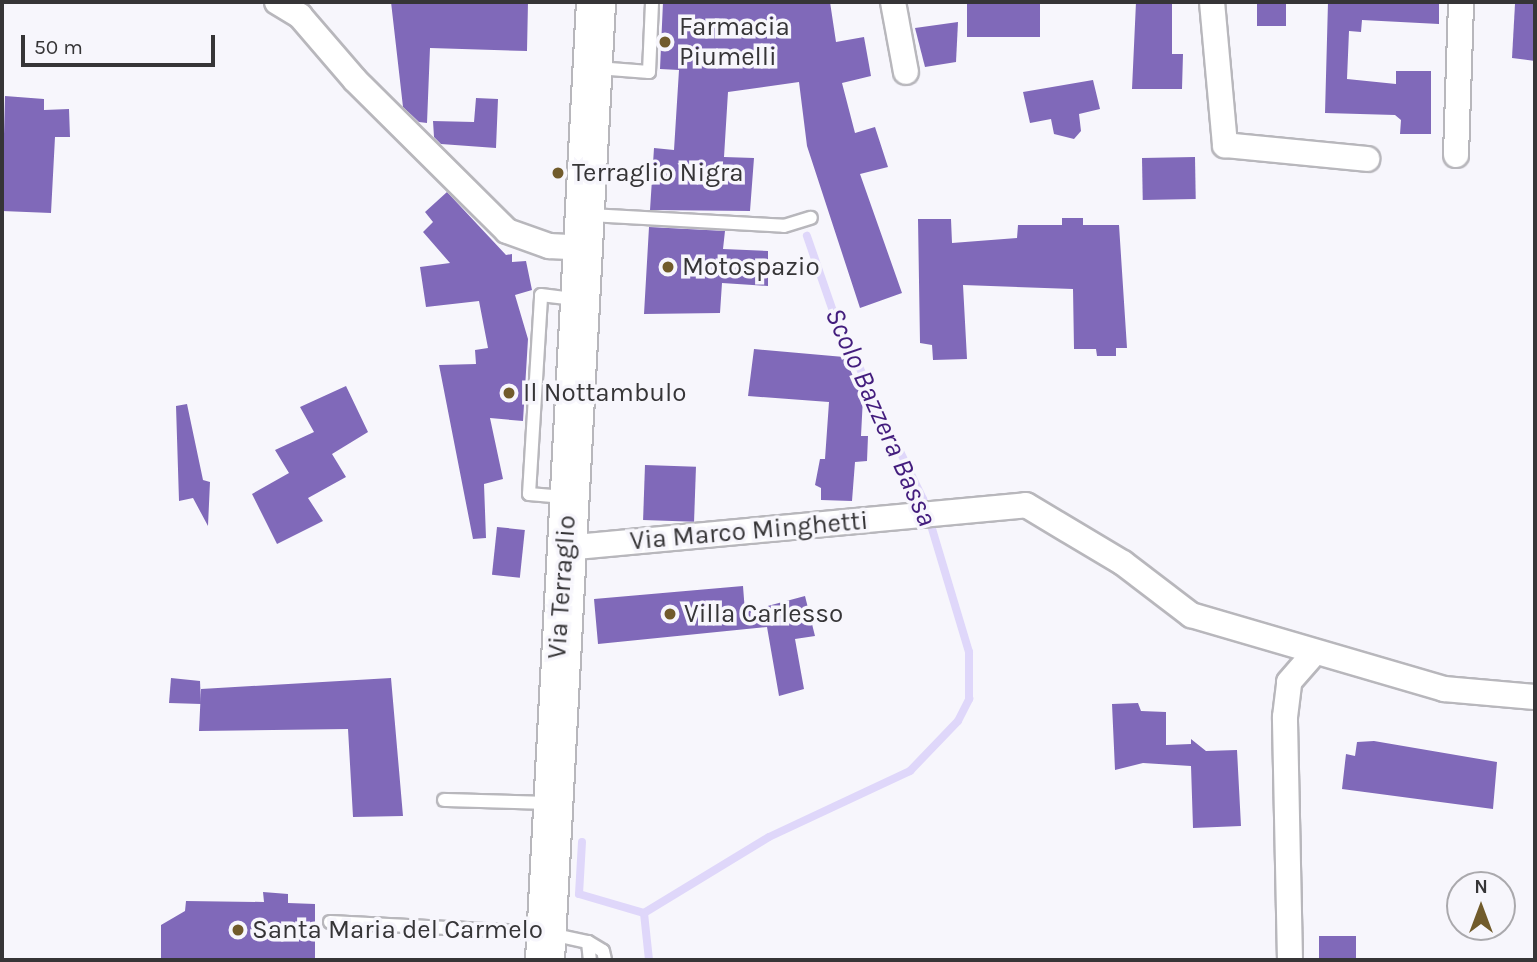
<!DOCTYPE html>
<html>
<head>
<meta charset="utf-8">
<style>
  body { margin:0 }
  #map { position:relative; width:1537px; height:962px; overflow:hidden; background:#f7f6fc; font-family:Karla,sans-serif }
  div>[style] { position:absolute }
  .stream>* { height:8px; margin:-4px; padding:0 4px; transform-origin:4px; border-radius:4px; background:#dfd7fa }
  .building>* { inset:0; background:#8069b9; transform-origin:0 0 }
  .roads { filter:drop-shadow(2px 0 #b8b7bc) drop-shadow(-2px 0 #b8b7bc) drop-shadow(0 2px #b8b7bc) drop-shadow(0 -2px #b8b7bc) }
  .service>* { height:12px; margin:-6px; padding:0 6px; transform-origin:6px; border-radius:6px; background:#fff }
  .minor>* { height:24px; margin:-12px; padding:0 12px; transform-origin:12px; border-radius:12px; background:#fff }
  .primary>* { height:38px; margin:-19px; padding:0 19px; transform-origin:19px; border-radius:19px; background:#fff }
  .dots>* { width:19px; height:19px; translate:-50% -50%; box-sizing:border-box; border:4px solid #f7f6fc; border-radius:50% }
  span { translate:-50% -50%; white-space:nowrap; text-align:center; line-height:1.15; -webkit-text-stroke:7px #f7f6fc; paint-order:stroke }
  .poi-label { font-size:26px; color:#363537 }
  .left { translate:0 -50%; text-align:left }
  .street-label { font-size:26px; color:#363537 }
  .water-label { font-size:28px; color:#431d7d; font-style:italic }
  .frame { position:absolute; inset:0; border:4px solid #363537; pointer-events:none }
  .north { position:absolute; left:1446px; top:871px; width:70px; height:70px; box-sizing:border-box; background:#f7f6fc; border:2px solid #aaa9ad; border-radius:50%; rotate:0deg; font-size:19px; font-weight:700; line-height:28px; text-align:center; color:#363537 }
  .north::after { content:''; display:block; margin:auto; width:24px; height:32px; background:#715b2b; clip-path:polygon(50% 0,100% 100%,50% 72%,0 100%) }
  .scale { position:absolute; left:21px; top:35px; width:194px; height:32px; box-sizing:border-box; border:4px solid #363537; border-top:0; padding-left:9px; font-size:21px; line-height:24px; white-space:nowrap; color:#363537; -webkit-text-stroke:5px #f7f6fc; paint-order:stroke }
</style>
</head>
<body>
<div id="map">
  <div class="stream">
    <i style="left:582px;top:842px;width:52px;rotate:93.3deg"></i>
    <i style="left:579px;top:894px;width:68px;rotate:16.3deg"></i>
    <i style="left:649px;top:960px;width:47px;rotate:-96.1deg"></i>
    <i style="left:644px;top:913px;width:146px;rotate:-31.3deg"></i>
    <i style="left:769px;top:837px;width:156px;rotate:-25.1deg"></i>
    <i style="left:910px;top:771px;width:69px;rotate:-46.2deg"></i>
    <i style="left:958px;top:721px;width:25px;rotate:-63deg"></i>
    <i style="left:969px;top:699px;width:47px;rotate:-90deg"></i>
    <i style="left:969px;top:652px;width:160px;rotate:-106.7deg"></i>
    <i style="left:923px;top:499px;width:202px;rotate:-115.8deg"></i>
    <i style="left:835px;top:317px;width:86px;rotate:-109.1deg"></i>
  </div>
  <div class="building">
    <i style="clip-path:polygon(391px 2px,528px 2px,527px 51px,430px 48px,427px 123px,419px 122px,403px 107px)"></i>
    <i style="clip-path:polygon(663px 2px,830px 2px,836px 42px,864px 37px,871px 76px,842px 83px,855px 133px,875px 127px,888px 167px,860px 174px,902px 293px,860px 308px,807px 146px,799px 82px,728px 92px,724px 157px,754px 158px,750px 211px,650px 210px,654px 148px,674px 150px,679px 70px,660px 69px)"></i>
    <i style="left:967px;top:2px;width:73px;height:35px"></i>
    <i style="clip-path:polygon(1136px 2px,1172px 2px,1172px 54px,1183px 54px,1182px 89px,1132px 89px)"></i>
    <i style="left:1257px;top:2px;width:29px;height:24px"></i>
    <i style="clip-path:polygon(1328px 2px,1439px 2px,1439px 24px,1362px 20px,1361px 32px,1349px 31px,1347px 79px,1396px 84px,1396px 71px,1431px 71px,1431px 134px,1400px 134px,1401px 120px,1395px 115px,1325px 113px)"></i>
    <i style="clip-path:polygon(1515px 4px,1535px 4px,1535px 61px,1512px 58px)"></i>
    <i style="clip-path:polygon(958px 22px,956px 62px,925px 67px,915px 28px)"></i>
    <i style="clip-path:polygon(1093px 80px,1100px 109px,1079px 114px,1081px 131px,1074px 139px,1054px 134px,1051px 119px,1030px 123px,1023px 92px)"></i>
    <i style="clip-path:polygon(5px 96px,44px 99px,44px 110px,69px 109px,70px 137px,55px 137px,51px 213px,2px 211px)"></i>
    <i style="clip-path:polygon(476px 98px,498px 99px,496px 148px,441px 144px,434px 137px,433px 121px,474px 122px)"></i>
    <i style="left:1195px;top:157px;width:42px;height:53px;rotate:89deg"></i>
    <i style="clip-path:polygon(447px 192px,506px 255px,512px 254px,512px 262px,526px 261px,532px 290px,515px 295px,528px 339px,523px 421px,490px 418px,503px 479px,484px 484px,486px 538px,473px 539px,439px 365px,476px 364px,475px 350px,488px 348px,479px 301px,426px 307px,420px 267px,450px 263px,423px 232px,433px 222px,425px 212px)"></i>
    <i style="clip-path:polygon(1062px 218px,1083px 218px,1083px 225px,1119px 225px,1127px 348px,1116px 348px,1116px 356px,1097px 356px,1096px 349px,1074px 349px,1073px 289px,963px 285px,967px 359px,933px 360px,932px 345px,920px 343px,918px 219px,951px 219px,952px 243px,1017px 238px,1018px 225px,1062px 225px)"></i>
    <i style="clip-path:polygon(649px 227px,725px 231px,723px 249px,768px 251px,768px 286px,722px 283px,720px 313px,644px 314px)"></i>
    <i style="clip-path:polygon(754px 349px,844px 357px,863px 397px,861px 436px,868px 436px,867px 461px,855px 462px,852px 501px,821px 500px,821px 488px,815px 485px,820px 459px,825px 459px,829px 402px,748px 396px)"></i>
    <i style="clip-path:polygon(346px 386px,368px 432px,332px 454px,346px 477px,308px 498px,323px 521px,277px 544px,252px 494px,289px 473px,275px 450px,314px 432px,300px 407px)"></i>
    <i style="clip-path:polygon(187px 404px,203px 480px,210px 482px,208px 526px,193px 498px,179px 501px,176px 406px)"></i>
    <i style="left:645px;top:465px;width:51px;height:55px;rotate:2deg"></i>
    <i style="left:497px;top:527px;width:28px;height:48px;rotate:6deg"></i>
    <i style="clip-path:polygon(743px 586px,745px 612px,805px 596px,815px 636px,795px 639px,804px 689px,779px 696px,767px 627px,598px 644px,594px 599px)"></i>
    <i style="clip-path:polygon(171px 678px,200px 681px,201px 704px,169px 703px)"></i>
    <i style="clip-path:polygon(391px 678px,403px 816px,353px 817px,348px 729px,199px 731px,201px 689px)"></i>
    <i style="clip-path:polygon(1138px 703px,1141px 711px,1166px 712px,1166px 745px,1191px 744px,1191px 739px,1206px 751px,1237px 750px,1241px 826px,1193px 828px,1191px 766px,1143px 763px,1115px 770px,1112px 704px)"></i>
    <i style="clip-path:polygon(1374px 741px,1497px 762px,1493px 809px,1342px 789px,1346px 754px,1355px 756px,1357px 742px)"></i>
    <i style="clip-path:polygon(263px 892px,288px 894px,288px 903px,315px 904px,315px 960px,161px 960px,161px 925px,185px 911px,186px 901px,264px 902px)"></i>
    <i style="left:1356px;top:936px;width:24px;height:37px;rotate:90deg"></i>
  </div>
  <div class="roads">
    <div class="service">
      <i style="left:597px;top:68px;width:52px;rotate:4.4deg"></i>
      <i style="left:649px;top:72px;width:70px;rotate:-87.5deg"></i>
      <i style="left:590px;top:215px;width:194px;rotate:3.2deg"></i>
      <i style="left:784px;top:226px;width:28px;rotate:-17deg"></i>
      <i style="left:564px;top:497px;width:35px;rotate:-175deg"></i>
      <i style="left:529px;top:494px;width:199px;rotate:-86.5deg"></i>
      <i style="left:541px;top:295px;width:34px;rotate:7deg"></i>
      <i style="left:444px;top:800px;width:107px;rotate:1.6deg"></i>
      <i style="left:330px;top:922px;width:216px;rotate:2.9deg"></i>
      <i style="left:546px;top:933px;width:43px;rotate:12.1deg"></i>
      <i style="left:588px;top:942px;width:17px;rotate:31deg"></i>
      <i style="left:603px;top:951px;width:9px;rotate:77deg"></i>
      <i style="left:588px;top:942px;width:18px;rotate:84deg"></i>
    </div>
    <div class="minor">
      <i style="left:277px;top:2px;width:27px;rotate:31deg"></i>
      <i style="left:300px;top:16px;width:84px;rotate:49.3deg"></i>
      <i style="left:355px;top:80px;width:214px;rotate:44.8deg"></i>
      <i style="left:507px;top:231px;width:45px;rotate:19.7deg"></i>
      <i style="left:549px;top:246px;width:35px;rotate:3deg"></i>
      <i style="left:893px;top:2px;width:71px;rotate:79.5deg"></i>
      <i style="left:1212px;top:2px;width:144px;rotate:84.8deg"></i>
      <i style="left:1225px;top:145px;width:143px;rotate:5.6deg"></i>
      <i style="left:1456px;top:155px;width:153px;rotate:-88.1deg"></i>
      <i style="left:565px;top:548px;width:463px;rotate:-5.3deg"></i>
      <i style="left:1026px;top:505px;width:113px;rotate:30.9deg"></i>
      <i style="left:1123px;top:563px;width:86px;rotate:37.4deg"></i>
      <i style="left:1191px;top:615px;width:264px;rotate:16.3deg"></i>
      <i style="left:1444px;top:689px;width:91px;rotate:5deg"></i>
      <i style="left:1290px;top:960px;width:243px;rotate:-91.2deg"></i>
      <i style="left:1285px;top:717px;width:35px;rotate:-83deg"></i>
      <i style="left:1289px;top:682px;width:38px;rotate:-49deg"></i>
    </div>
    <div class="primary">
      <i style="left:545px;top:960px;width:959px;rotate:-86.95deg"></i>
    </div>
  </div>
  <div class="dots">
    <i style="left:665px;top:42px;background:#715b2b"></i>
    <i style="left:558px;top:173px;background:#715b2b"></i>
    <i style="left:668px;top:267px;background:#715b2b"></i>
    <i style="left:509px;top:393px;background:#715b2b"></i>
    <i style="left:670px;top:614px;background:#715b2b"></i>
    <i style="left:238px;top:930px;background:#715b2b"></i>
  </div>
  <div class="poi-label">
    <span class="left" style="left:679px;top:42px">Farmacia<br>Piumelli</span>
    <span class="left" style="left:572px;top:173px">Terraglio Nigra</span>
    <span class="left" style="left:682px;top:267px">Motospazio</span>
    <span class="left" style="left:523px;top:393px">Il Nottambulo</span>
    <span class="left" style="left:684px;top:614px">Villa Carlesso</span>
    <span class="left" style="left:252px;top:930px">Santa Maria del Carmelo</span>
  </div>
  <div class="street-label">
    <span style="left:749px;top:531px;rotate:-5deg">Via Marco Minghetti</span>
    <span style="left:562px;top:587px;rotate:-86deg">Via Terraglio</span>
  </div>
  <div class="water-label">
    <span style="left:881px;top:417px;rotate:66deg">Scolo Bazzera Bassa</span>
  </div>
  <div class="frame"></div>
  <div class="north">N</div>
  <div class="scale">50 m</div>
</div>
</body>
</html>
